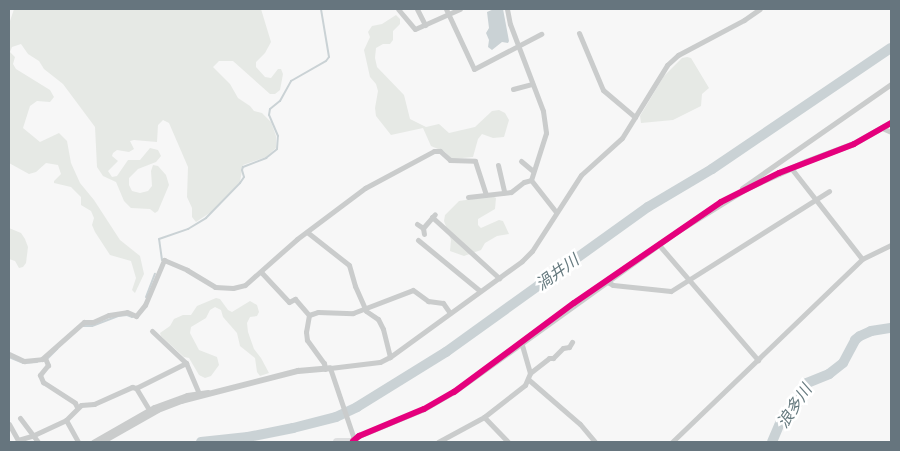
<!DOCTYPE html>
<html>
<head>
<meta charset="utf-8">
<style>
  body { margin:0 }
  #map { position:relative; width:900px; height:451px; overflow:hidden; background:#f7f7f7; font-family:"Exo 2","Noto Sans JP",sans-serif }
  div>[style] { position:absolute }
  .green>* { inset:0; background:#e6e9e5 }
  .water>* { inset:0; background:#cad2d5 }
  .stream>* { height:2px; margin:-1px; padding:0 1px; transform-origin:1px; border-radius:1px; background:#cad2d5 }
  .river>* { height:10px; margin:-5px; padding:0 5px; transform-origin:5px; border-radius:5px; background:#cad2d5 }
  .minor>* { height:5px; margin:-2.5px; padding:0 2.5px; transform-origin:2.5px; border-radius:2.5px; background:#cacccc }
  .tertiary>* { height:6px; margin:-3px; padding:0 3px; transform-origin:3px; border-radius:3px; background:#cacccc }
  .secondary>* { height:8px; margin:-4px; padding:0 4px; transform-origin:4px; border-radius:4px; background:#dedfe0 }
  .bus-1>* { height:6px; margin:-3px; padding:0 3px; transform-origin:3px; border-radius:3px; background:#e5007d }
  span { translate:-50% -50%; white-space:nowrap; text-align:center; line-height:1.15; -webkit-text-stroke:5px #fff; paint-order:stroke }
  .water-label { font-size:16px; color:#667a7f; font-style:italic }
  .frame { position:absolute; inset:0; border:10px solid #66757e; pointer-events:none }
</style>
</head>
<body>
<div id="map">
  <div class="green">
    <i style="clip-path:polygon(14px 9px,261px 9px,271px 42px,265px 53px,256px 62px,256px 67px,265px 77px,271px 78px,278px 69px,281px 69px,283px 74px,280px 90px,275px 94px,270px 94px,233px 61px,219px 61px,213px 67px,230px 84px,238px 98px,250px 106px,254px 111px,262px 113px,271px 122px,276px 136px,276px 148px,266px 157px,243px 165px,240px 182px,214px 210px,196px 222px,192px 217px,192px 208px,187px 197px,188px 167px,169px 123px,163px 120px,158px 125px,157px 142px,134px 140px,130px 141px,134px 149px,129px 152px,117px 150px,113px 153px,112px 156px,118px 161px,108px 171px,112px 177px,117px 176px,128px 160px,140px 160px,150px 148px,158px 150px,161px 156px,156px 162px,138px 169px,129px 178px,129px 185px,132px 191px,140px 193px,148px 191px,152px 186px,151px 171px,153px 165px,158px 166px,166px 175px,169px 185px,158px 211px,155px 213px,150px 209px,131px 208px,124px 201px,116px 182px,103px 176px,97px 167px,95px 127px,63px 84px,44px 69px,39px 61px,28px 54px,21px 44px,12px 47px,10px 52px,15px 57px,13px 64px,16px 69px,50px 90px,54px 97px,50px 102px,37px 101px,30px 106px,23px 128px,40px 142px,59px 133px,67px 141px,71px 163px,80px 183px,94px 200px,120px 240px,140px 256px,144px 274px,135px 293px,132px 290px,136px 278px,131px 261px,110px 255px,95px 232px,92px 225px,94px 218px,91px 211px,81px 205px,81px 197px,71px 187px,54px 183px,54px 181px,61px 174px,58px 165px,46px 163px,36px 172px,29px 174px,9px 163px,9px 24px)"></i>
    <i style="clip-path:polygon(396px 15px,400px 19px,400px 24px,393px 31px,393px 40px,390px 44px,383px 44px,376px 48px,375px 58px,377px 67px,404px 95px,410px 119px,426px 127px,439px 124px,449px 133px,475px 127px,492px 111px,499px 110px,505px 113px,509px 120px,504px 137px,493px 138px,482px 134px,478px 139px,473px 157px,452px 159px,445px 152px,431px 146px,423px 128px,391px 135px,376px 116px,375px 108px,378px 91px,376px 84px,370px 77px,364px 50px,370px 37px,368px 32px,372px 26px,382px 24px)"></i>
    <i style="clip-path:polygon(687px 57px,691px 58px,709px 88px,702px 94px,701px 106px,673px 120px,641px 123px,640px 116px,664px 76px,682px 58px)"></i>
    <i style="clip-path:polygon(493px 196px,496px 198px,495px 209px,478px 219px,478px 225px,481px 228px,499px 220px,503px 221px,509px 234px,497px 236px,485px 243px,481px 250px,464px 256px,450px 251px,451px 240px,444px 221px,445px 215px,459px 201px)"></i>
    <i style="clip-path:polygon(9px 228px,21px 233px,25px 239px,28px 247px,26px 263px,23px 267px,19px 268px,15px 261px,9px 259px)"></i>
    <i style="clip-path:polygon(216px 298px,220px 299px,228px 310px,232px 312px,250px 301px,257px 305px,259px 312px,257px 316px,250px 317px,247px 323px,248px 332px,254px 349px,261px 358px,269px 373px,260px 376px,257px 372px,255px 358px,240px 346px,237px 333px,223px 317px,221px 310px,215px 307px,210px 310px,206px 318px,191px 327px,190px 333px,199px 350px,217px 357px,219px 365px,211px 376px,205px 378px,199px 375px,189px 358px,184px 357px,161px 336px,160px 333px,170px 326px,174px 319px,183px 315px,191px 315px,197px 306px)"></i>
  </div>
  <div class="water">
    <i style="clip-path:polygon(494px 9px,503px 9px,509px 41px,508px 43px,502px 42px,492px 50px,488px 47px,489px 40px,486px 33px,489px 28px,487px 12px)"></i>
  </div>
  <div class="stream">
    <i style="left:162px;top:260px;width:21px;rotate:-98deg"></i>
    <i style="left:159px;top:239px;width:31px;rotate:-19deg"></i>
    <i style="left:188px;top:229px;width:21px;rotate:-31deg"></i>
    <i style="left:206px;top:218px;width:49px;rotate:-45.8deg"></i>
    <i style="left:240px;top:183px;width:7px;rotate:-56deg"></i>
    <i style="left:244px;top:177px;width:7px;rotate:-106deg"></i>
    <i style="left:242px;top:170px;width:3px;rotate:-72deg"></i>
    <i style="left:243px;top:167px;width:25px;rotate:-21deg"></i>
    <i style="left:266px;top:158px;width:14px;rotate:-39deg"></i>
    <i style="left:277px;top:149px;width:13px;rotate:-86deg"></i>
    <i style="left:278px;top:136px;width:23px;rotate:-113deg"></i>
    <i style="left:269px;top:115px;width:6px;rotate:-81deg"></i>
    <i style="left:270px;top:109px;width:13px;rotate:-39deg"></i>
    <i style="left:280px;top:101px;width:23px;rotate:-61deg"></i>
    <i style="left:291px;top:81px;width:40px;rotate:-29.7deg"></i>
    <i style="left:326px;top:61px;width:5px;rotate:-53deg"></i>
    <i style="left:329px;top:57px;width:49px;rotate:-99.5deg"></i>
    <i style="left:146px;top:297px;width:25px;rotate:-69deg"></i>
    <i style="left:83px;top:326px;width:9px"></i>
    <i style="left:92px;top:326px;width:28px;rotate:-21deg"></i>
    <i style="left:118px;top:316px;width:9px;rotate:-6deg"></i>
    <i style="left:127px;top:315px;width:5px;rotate:22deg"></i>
    <i style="left:132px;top:317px;width:3px;rotate:-45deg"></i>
    <i style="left:9px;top:357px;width:15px;rotate:23deg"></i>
    <i style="left:23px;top:363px;width:14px;rotate:-4deg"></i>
    <i style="left:46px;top:360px;width:16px;rotate:-45deg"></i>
  </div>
  <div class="river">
    <i style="left:201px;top:442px;width:47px;rotate:-6.1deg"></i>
    <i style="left:248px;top:437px;width:46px;rotate:-11.3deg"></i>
    <i style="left:293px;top:428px;width:44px;rotate:-14.3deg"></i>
    <i style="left:336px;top:417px;width:23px;rotate:-25deg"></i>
    <i style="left:357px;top:407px;width:105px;rotate:-31.7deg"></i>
    <i style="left:446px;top:352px;width:249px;rotate:-35.7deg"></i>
    <i style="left:648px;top:207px;width:74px;rotate:-30.7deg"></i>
    <i style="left:712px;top:169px;width:216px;rotate:-34.1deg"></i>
    <i style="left:772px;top:442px;width:21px;rotate:-67deg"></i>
    <i style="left:780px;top:423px;width:27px;rotate:-48deg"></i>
    <i style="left:798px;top:403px;width:22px;rotate:-66deg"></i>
    <i style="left:807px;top:383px;width:24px;rotate:-22deg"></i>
    <i style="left:829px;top:374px;width:18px;rotate:-38deg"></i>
    <i style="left:843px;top:363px;width:26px;rotate:-62deg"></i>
    <i style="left:855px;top:340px;width:6px;rotate:-39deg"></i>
    <i style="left:860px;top:336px;width:12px;rotate:-24deg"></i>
    <i style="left:871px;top:331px;width:20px;rotate:-9deg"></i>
  </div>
  <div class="minor">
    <i style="left:398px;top:9px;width:26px;rotate:50deg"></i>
    <i style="left:415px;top:29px;width:49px;rotate:-24deg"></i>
    <i style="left:417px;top:9px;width:18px;rotate:63deg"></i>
    <i style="left:446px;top:9px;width:66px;rotate:65deg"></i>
    <i style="left:474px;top:69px;width:76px;rotate:-27.6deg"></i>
    <i style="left:507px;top:9px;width:15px;rotate:79deg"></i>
    <i style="left:510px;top:24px;width:93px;rotate:69.2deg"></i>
    <i style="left:543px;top:111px;width:22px;rotate:82deg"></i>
    <i style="left:546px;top:133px;width:49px;rotate:107.7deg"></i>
    <i style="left:531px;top:180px;width:41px;rotate:52deg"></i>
    <i style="left:579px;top:33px;width:62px;rotate:67.2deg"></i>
    <i style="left:603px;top:90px;width:42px;rotate:40.2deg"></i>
    <i style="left:513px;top:89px;width:20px;rotate:-15deg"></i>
    <i style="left:882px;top:128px;width:10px;rotate:24deg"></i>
    <i style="left:521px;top:161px;width:16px;rotate:40deg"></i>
    <i style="left:498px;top:165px;width:28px;rotate:77deg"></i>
    <i style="left:791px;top:168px;width:115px;rotate:52deg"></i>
    <i style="left:742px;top:188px;width:182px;rotate:-34.9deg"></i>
    <i style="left:468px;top:197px;width:43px;rotate:-6.6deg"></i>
    <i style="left:511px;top:192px;width:16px;rotate:-38deg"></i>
    <i style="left:524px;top:182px;width:7px;rotate:-16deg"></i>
    <i style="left:432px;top:217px;width:91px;rotate:42.3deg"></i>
    <i style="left:417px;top:224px;width:7px;rotate:34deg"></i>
    <i style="left:423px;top:228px;width:6px;rotate:81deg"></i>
    <i style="left:423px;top:228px;width:18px;rotate:-49deg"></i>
    <i style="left:307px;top:232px;width:53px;rotate:38.2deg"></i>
    <i style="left:349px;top:265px;width:22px;rotate:74deg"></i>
    <i style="left:355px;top:286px;width:27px;rotate:66deg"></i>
    <i style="left:366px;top:311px;width:14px;rotate:34deg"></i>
    <i style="left:378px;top:319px;width:11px;rotate:63deg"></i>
    <i style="left:383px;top:329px;width:29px;rotate:76deg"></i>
    <i style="left:418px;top:240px;width:80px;rotate:39.4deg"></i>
    <i style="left:659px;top:245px;width:152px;rotate:49.3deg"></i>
    <i style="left:261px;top:272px;width:41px;rotate:47deg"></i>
    <i style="left:289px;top:302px;width:7px;rotate:-27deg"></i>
    <i style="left:295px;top:299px;width:21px;rotate:49deg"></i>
    <i style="left:309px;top:315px;width:17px;rotate:100deg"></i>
    <i style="left:306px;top:332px;width:8px;rotate:83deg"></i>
    <i style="left:307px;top:340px;width:29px;rotate:54deg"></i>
    <i style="left:324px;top:363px;width:6px;rotate:81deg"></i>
    <i style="left:606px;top:281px;width:8px;rotate:30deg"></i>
    <i style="left:613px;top:285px;width:58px;rotate:5.9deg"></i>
    <i style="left:671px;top:291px;width:187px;rotate:-32.3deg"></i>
    <i style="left:309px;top:315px;width:9px;rotate:-18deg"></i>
    <i style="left:318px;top:312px;width:35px;rotate:2deg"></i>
    <i style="left:353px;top:313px;width:64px;rotate:-21deg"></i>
    <i style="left:413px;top:290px;width:19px;rotate:36deg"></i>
    <i style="left:428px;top:301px;width:15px;rotate:8deg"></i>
    <i style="left:443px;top:303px;width:12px;rotate:55deg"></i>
    <i style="left:152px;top:331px;width:47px;rotate:43.3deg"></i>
    <i style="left:186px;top:363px;width:33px;rotate:67deg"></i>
    <i style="left:9px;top:354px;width:17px;rotate:25deg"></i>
    <i style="left:24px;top:361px;width:18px;rotate:-6deg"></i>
    <i style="left:42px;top:359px;width:56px;rotate:-41.4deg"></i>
    <i style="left:84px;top:322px;width:9px"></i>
    <i style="left:93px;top:322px;width:17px;rotate:-24deg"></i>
    <i style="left:109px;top:315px;width:18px;rotate:-9deg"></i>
    <i style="left:127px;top:312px;width:10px;rotate:24deg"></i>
    <i style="left:136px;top:316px;width:14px;rotate:-51deg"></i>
    <i style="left:145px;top:305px;width:49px;rotate:-67.1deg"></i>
    <i style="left:164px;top:260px;width:25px;rotate:23deg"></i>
    <i style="left:187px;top:270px;width:33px;rotate:31deg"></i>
    <i style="left:215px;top:287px;width:18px;rotate:3deg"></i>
    <i style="left:233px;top:288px;width:12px;rotate:-14deg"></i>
    <i style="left:245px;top:285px;width:69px;rotate:-41.5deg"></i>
    <i style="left:297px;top:239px;width:85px;rotate:-36.9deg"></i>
    <i style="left:365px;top:188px;width:78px;rotate:-28.2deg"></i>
    <i style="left:434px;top:151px;width:6px"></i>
    <i style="left:440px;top:151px;width:13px;rotate:42deg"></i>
    <i style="left:450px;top:160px;width:25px;rotate:2deg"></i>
    <i style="left:475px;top:161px;width:35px;rotate:72deg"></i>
    <i style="left:45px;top:358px;width:8px;rotate:67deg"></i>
    <i style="left:48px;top:365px;width:13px;rotate:129deg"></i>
    <i style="left:40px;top:375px;width:8px;rotate:67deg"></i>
    <i style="left:43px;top:382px;width:38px;rotate:33deg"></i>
    <i style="left:75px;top:403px;width:4px;rotate:63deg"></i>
    <i style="left:530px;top:373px;width:24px;rotate:-38deg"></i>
    <i style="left:549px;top:358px;width:4px"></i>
    <i style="left:553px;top:358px;width:14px;rotate:-45deg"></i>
    <i style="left:563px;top:348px;width:6px;rotate:-9deg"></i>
    <i style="left:569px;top:347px;width:6px;rotate:-59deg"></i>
    <i style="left:529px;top:380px;width:67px;rotate:40.8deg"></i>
    <i style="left:580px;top:424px;width:23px;rotate:50deg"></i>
    <i style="left:136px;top:388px;width:26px;rotate:59deg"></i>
    <i style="left:484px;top:417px;width:35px;rotate:46deg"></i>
    <i style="left:20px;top:418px;width:30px;rotate:53deg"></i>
    <i style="left:66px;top:420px;width:25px;rotate:61deg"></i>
    <i style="left:9px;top:424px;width:18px;rotate:61deg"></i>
    <i style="left:18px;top:440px;width:17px;rotate:-17deg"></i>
    <i style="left:34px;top:435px;width:35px;rotate:-25deg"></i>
    <i style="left:66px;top:420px;width:21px;rotate:-45deg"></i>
    <i style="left:81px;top:405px;width:13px;rotate:-4deg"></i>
    <i style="left:94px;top:404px;width:42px;rotate:-24.1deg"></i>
    <i style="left:132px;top:387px;width:4px;rotate:14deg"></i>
    <i style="left:136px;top:388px;width:56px;rotate:-26.6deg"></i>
    <i style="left:353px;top:441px;width:8px;rotate:-40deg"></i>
    <i style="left:359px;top:436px;width:70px;rotate:-22.6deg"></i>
    <i style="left:424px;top:409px;width:34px;rotate:-30deg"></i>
    <i style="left:454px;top:392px;width:276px;rotate:-35.7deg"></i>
    <i style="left:678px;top:231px;width:80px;rotate:-31.7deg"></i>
    <i style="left:93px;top:442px;width:70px;rotate:-29.8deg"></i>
    <i style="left:154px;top:407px;width:35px;rotate:-20deg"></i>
    <i style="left:187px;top:395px;width:21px;rotate:-8deg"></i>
    <i style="left:353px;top:442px;width:6px;rotate:-90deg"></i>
    <i style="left:353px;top:436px;width:72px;rotate:-108.7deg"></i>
    <i style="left:330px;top:368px;width:50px;rotate:-6.8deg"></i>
    <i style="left:380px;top:362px;width:11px;rotate:-27deg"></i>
    <i style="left:390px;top:357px;width:163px;rotate:-36deg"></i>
    <i style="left:522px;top:261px;width:14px;rotate:-45deg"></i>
    <i style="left:532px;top:251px;width:90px;rotate:-57.2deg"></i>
    <i style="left:581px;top:175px;width:55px;rotate:-42.1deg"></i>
    <i style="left:622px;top:138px;width:86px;rotate:-58.3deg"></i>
    <i style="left:667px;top:65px;width:15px;rotate:-42deg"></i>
    <i style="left:678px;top:55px;width:75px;rotate:-27.9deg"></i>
    <i style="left:744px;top:20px;width:19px;rotate:-35deg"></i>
    <i style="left:438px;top:442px;width:52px;rotate:-28.5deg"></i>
    <i style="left:484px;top:417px;width:52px;rotate:-38deg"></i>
    <i style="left:525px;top:385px;width:13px;rotate:-67deg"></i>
    <i style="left:530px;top:373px;width:32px;rotate:-106deg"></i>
    <i style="left:672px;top:442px;width:264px;rotate:-43.9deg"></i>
    <i style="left:862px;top:259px;width:32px;rotate:-26deg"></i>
  </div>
  <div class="tertiary">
    <i style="left:746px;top:189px;width:66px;rotate:-24.2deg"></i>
    <i style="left:806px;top:162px;width:51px;rotate:-20.6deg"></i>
    <i style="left:854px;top:144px;width:43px;rotate:-29.6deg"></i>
    <i style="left:102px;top:442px;width:64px;rotate:-29.7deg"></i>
    <i style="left:158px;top:410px;width:25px;rotate:-21deg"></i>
    <i style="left:181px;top:401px;width:121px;rotate:-14.4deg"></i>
    <i style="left:298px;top:371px;width:32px;rotate:-5deg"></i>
  </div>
  <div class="secondary">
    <i style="left:337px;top:442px;width:18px"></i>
  </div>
  <div class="bus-1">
    <i style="left:353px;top:441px;width:8px;rotate:-40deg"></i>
    <i style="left:359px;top:436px;width:70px;rotate:-22.6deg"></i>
    <i style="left:424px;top:409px;width:34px;rotate:-30deg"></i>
    <i style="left:454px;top:392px;width:149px;rotate:-36.6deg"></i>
    <i style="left:574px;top:303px;width:178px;rotate:-34.5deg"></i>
    <i style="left:721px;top:202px;width:65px;rotate:-26.6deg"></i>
    <i style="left:779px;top:173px;width:80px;rotate:-21.1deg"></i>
    <i style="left:854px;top:144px;width:43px;rotate:-29.6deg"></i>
  </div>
  <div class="water-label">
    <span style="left:557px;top:272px;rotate:-36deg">渦井川</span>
    <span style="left:794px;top:406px;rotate:-56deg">浪多川</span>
  </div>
  <div class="frame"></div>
</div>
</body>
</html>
